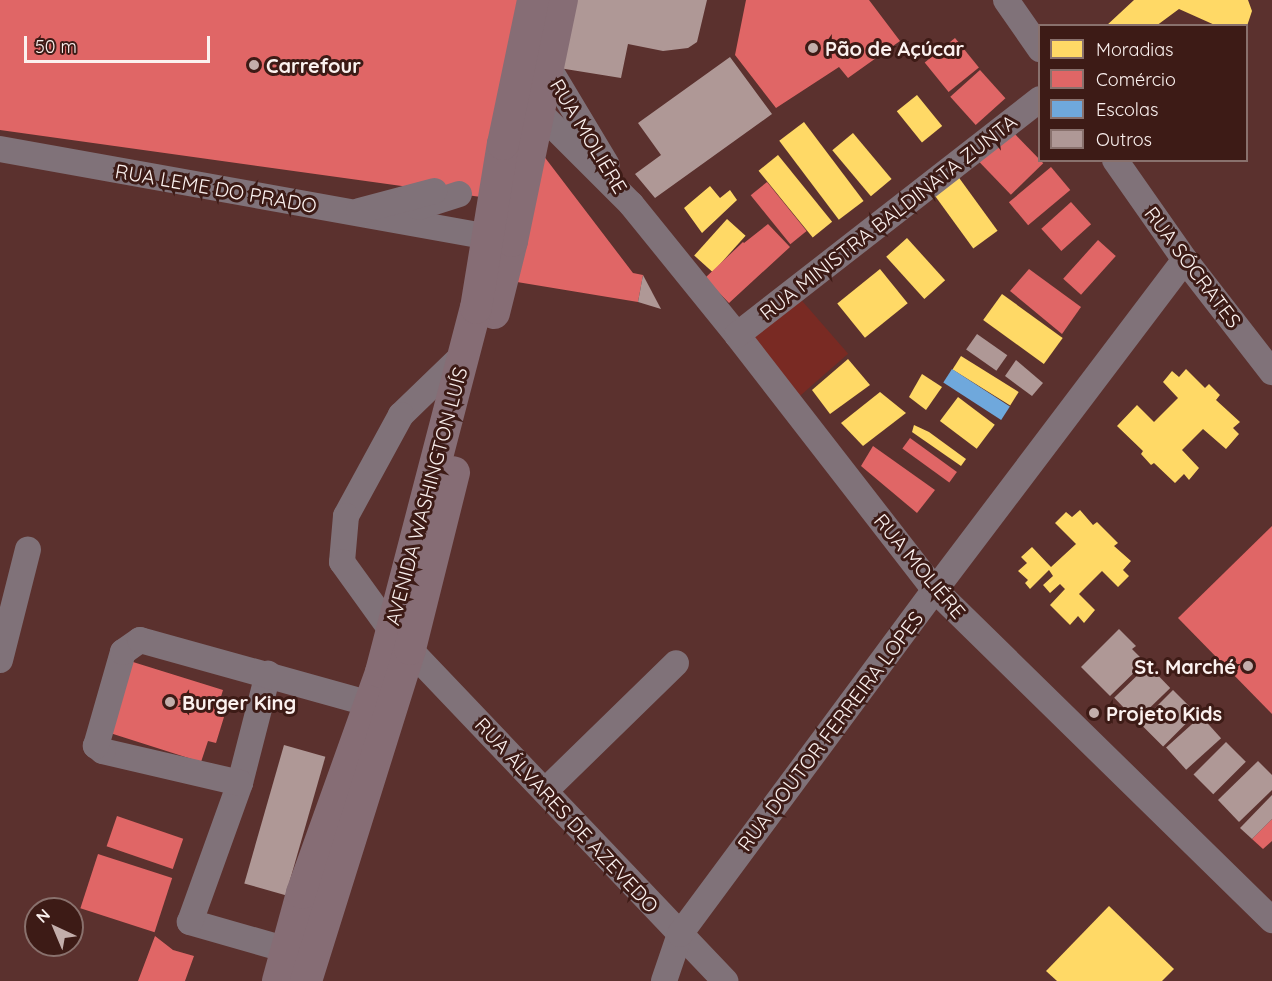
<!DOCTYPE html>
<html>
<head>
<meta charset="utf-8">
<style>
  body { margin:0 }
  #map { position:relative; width:1272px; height:981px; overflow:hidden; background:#5b312e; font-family:Quicksand,sans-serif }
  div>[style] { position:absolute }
  .built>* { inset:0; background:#792a23; transform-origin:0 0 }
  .homes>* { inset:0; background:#ffd966; transform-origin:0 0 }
  .shops>* { inset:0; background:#e06666; transform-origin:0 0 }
  .schools>* { inset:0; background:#6fa8dc; transform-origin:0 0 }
  .building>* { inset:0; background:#af9896; transform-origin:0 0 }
  .minor>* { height:26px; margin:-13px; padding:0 13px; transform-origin:13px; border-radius:13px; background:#807279 }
  .major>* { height:32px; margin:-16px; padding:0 16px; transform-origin:16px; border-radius:16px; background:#866d75 }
  .dots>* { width:16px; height:16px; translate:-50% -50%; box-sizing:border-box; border:3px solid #3d1b16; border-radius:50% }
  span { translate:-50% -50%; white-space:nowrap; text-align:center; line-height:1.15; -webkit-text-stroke:6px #3d1b16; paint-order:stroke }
  .poi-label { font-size:20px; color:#fbf1ef; font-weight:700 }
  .left { translate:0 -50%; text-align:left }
  .right { translate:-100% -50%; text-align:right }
  .street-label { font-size:20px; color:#fbf1ef }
  .legend { position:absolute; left:1038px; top:24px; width:210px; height:138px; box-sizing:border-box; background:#3d1b16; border:2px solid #89716d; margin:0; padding:8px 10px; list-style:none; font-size:18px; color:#fbf1ef }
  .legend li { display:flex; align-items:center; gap:12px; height:30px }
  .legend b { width:30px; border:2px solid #89716d }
  .north { position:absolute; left:24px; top:897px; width:60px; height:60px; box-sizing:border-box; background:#3d1b16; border:2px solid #89716d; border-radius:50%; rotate:316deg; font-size:16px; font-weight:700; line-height:24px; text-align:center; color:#fbf1ef }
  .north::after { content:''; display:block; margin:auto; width:21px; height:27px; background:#c3aeab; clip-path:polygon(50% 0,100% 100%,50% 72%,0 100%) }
  .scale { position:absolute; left:24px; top:36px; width:186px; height:27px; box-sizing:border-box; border:3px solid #fbf1ef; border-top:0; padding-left:8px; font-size:18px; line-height:21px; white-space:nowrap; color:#fbf1ef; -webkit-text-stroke:4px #3d1b16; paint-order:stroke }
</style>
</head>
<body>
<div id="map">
  <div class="built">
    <i style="left:797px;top:295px;width:78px;height:69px;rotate:49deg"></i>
  </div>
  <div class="homes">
    <i style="clip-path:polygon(1134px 0,1248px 0,1252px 11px,1247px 26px,1217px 26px,1179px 9px,1156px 26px,1106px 26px)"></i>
    <i style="left:917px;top:95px;width:40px;height:26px;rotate:51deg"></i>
    <i style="left:804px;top:122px;width:99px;height:31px;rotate:53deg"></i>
    <i style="left:853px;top:133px;width:60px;height:27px;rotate:50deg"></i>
    <i style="left:778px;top:155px;width:86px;height:25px;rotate:51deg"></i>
    <i style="left:957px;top:175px;width:69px;height:30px;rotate:54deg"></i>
    <i style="clip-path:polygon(710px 186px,720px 198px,730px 190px,737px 200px,702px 233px,684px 208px)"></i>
    <i style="left:727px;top:219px;width:25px;height:49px;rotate:42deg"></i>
    <i style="left:907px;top:238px;width:57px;height:28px;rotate:48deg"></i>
    <i style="left:880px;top:269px;width:44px;height:55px;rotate:51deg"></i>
    <i style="left:1002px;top:294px;width:75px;height:32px;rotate:36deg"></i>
    <i style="left:961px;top:356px;width:68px;height:16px;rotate:32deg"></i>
    <i style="clip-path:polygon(848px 359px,870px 385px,830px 414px,812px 390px)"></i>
    <i style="clip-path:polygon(1186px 369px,1205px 388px,1209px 384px,1220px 395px,1216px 400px,1240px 422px,1233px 428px,1239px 434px,1226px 449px,1203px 429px,1182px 450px,1199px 468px,1189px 480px,1184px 474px,1175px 483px,1154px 463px,1151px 465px,1141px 454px,1143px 451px,1117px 426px,1137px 405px,1154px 422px,1178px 398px,1163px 382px,1172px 371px,1179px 377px)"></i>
    <i style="clip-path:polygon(922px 374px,942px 387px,926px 410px,909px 397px)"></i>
    <i style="clip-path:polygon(880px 392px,906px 413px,863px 446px,841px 423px)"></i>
    <i style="left:958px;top:397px;width:46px;height:30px;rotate:37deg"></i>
    <i style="clip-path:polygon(914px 425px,929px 432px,966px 459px,961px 466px,912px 432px)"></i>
    <i style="clip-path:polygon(1080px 510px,1093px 525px,1097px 522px,1118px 543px,1114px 546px,1131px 561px,1123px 570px,1129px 576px,1118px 587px,1102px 571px,1079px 594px,1095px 610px,1084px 623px,1078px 616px,1070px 625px,1050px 605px,1065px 589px,1060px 584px,1050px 593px,1043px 585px,1053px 576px,1049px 570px,1030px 589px,1025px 583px,1028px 580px,1018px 571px,1027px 563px,1021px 557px,1032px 547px,1051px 567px,1076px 544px,1055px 523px,1066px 512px,1072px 517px)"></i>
    <i style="clip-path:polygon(1109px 906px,1174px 969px,1162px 981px,1057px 981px,1046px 971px)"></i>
  </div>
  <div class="shops">
    <i style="clip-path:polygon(0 0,520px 0,481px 197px,0 130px)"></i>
    <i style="clip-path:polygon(746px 0,869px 0,900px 41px,848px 78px,839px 67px,776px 108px,735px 55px)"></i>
    <i style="left:955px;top:38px;width:38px;height:39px;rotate:51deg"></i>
    <i style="left:980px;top:70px;width:38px;height:40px;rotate:48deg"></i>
    <i style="left:1012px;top:131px;width:45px;height:45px;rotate:46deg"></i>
    <i style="clip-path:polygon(543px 155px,633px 273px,643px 275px,638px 302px,517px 282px)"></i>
    <i style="left:1051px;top:167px;width:30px;height:55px;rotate:50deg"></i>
    <i style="left:767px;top:182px;width:63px;height:21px;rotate:51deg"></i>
    <i style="left:1071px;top:202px;width:30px;height:40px;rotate:48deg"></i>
    <i style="clip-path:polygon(768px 224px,790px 247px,729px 303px,705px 278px,743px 242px,744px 243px)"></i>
    <i style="left:1098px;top:240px;width:24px;height:52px;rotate:42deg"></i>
    <i style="clip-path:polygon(1029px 269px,1081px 307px,1062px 334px,1010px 291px)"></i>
    <i style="left:910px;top:438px;width:58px;height:13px;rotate:36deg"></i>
    <i style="clip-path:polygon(873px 446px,935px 490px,917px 513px,861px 466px)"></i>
    <i style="clip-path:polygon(1272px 526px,1272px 714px,1178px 618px)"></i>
    <i style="clip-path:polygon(133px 662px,223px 690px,216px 713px,224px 717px,216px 743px,208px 741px,201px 762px,110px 733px)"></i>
    <i style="left:117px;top:816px;width:70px;height:32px;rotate:19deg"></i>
    <i style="clip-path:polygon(1272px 819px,1272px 841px,1263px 849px,1252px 839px)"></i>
    <i style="left:98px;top:854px;width:78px;height:57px;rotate:18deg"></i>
    <i style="clip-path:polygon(155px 936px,173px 950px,194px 956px,185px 981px,138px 981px)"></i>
  </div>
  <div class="schools">
    <i style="left:952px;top:369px;width:69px;height:16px;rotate:33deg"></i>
  </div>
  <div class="building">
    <i style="clip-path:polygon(572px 0,707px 0,697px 42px,688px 48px,663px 51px,628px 44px,621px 78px,559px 68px)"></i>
    <i style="clip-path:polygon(730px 57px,772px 114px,655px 198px,635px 174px,661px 155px,638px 123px)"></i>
    <i style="clip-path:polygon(643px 275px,661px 309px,638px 302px)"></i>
    <i style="left:977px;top:334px;width:37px;height:19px;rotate:35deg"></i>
    <i style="clip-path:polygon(1016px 360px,1043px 383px,1032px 396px,1005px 376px)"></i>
    <i style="clip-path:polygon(1119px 629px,1136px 646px,1132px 649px,1145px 662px,1110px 696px,1081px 667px)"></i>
    <i style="left:1148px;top:665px;width:32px;height:47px;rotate:46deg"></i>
    <i style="left:1173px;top:690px;width:33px;height:47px;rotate:45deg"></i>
    <i style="left:1201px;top:716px;width:30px;height:47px;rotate:48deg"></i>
    <i style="left:1226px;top:742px;width:28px;height:46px;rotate:45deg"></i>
    <i style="left:284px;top:745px;width:43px;height:144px;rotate:16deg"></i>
    <i style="clip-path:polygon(1258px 761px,1272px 775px,1272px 790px,1239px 822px,1218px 800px)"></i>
    <i style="clip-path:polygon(1272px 795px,1272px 819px,1252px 839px,1240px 828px)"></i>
  </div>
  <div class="minor">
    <i style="left:1006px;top:0;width:60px;rotate:55.2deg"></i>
    <i style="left:548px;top:67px;width:114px;rotate:59deg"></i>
    <i style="left:538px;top:111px;width:132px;rotate:45deg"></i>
    <i style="left:631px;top:204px;width:169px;rotate:51deg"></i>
    <i style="left:737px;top:335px;width:323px;rotate:52.2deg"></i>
    <i style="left:935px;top:590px;width:472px;rotate:44.4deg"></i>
    <i style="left:0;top:149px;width:514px;rotate:10.2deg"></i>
    <i style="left:1115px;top:160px;width:122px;rotate:55deg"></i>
    <i style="left:1185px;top:260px;width:142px;rotate:52.2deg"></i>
    <i style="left:419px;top:207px;width:42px;rotate:-18deg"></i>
    <i style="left:359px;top:211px;width:78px;rotate:-14.9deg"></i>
    <i style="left:737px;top:335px;width:384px;rotate:-37.9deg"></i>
    <i style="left:462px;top:356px;width:85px;rotate:136deg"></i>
    <i style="left:401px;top:415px;width:115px;rotate:118.6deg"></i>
    <i style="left:346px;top:516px;width:46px;rotate:95deg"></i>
    <i style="left:342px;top:562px;width:84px;rotate:54.2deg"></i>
    <i style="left:391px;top:630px;width:485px;rotate:46.4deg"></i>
    <i style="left:0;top:660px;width:114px;rotate:-75.8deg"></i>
    <i style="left:240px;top:783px;width:113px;rotate:-75.6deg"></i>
    <i style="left:545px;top:791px;width:183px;rotate:-44.3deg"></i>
    <i style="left:305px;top:955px;width:120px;rotate:-164deg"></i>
    <i style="left:190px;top:922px;width:148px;rotate:-70.2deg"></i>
    <i style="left:240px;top:783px;width:141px;rotate:-166.9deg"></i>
    <i style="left:103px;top:751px;width:9px;rotate:-144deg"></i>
    <i style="left:96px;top:746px;width:98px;rotate:-74deg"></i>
    <i style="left:123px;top:652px;width:21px;rotate:-35deg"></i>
    <i style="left:140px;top:640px;width:257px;rotate:15.5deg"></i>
    <i style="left:664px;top:981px;width:50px;rotate:-71.2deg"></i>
    <i style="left:680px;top:934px;width:428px;rotate:-53.5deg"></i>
    <i style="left:935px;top:590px;width:414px;rotate:-52.9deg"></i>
  </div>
  <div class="major">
    <i style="left:494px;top:313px;width:74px;rotate:-76deg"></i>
    <i style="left:512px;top:241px;width:246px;rotate:-78.3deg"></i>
    <i style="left:278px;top:981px;width:91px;rotate:-74.7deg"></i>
    <i style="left:302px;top:893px;width:235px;rotate:-70.3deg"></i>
    <i style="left:381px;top:672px;width:376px;rotate:-75.4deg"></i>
    <i style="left:476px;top:308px;width:166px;rotate:-80.7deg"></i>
    <i style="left:503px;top:144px;width:147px;rotate:-78.2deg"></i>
    <i style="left:306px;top:981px;width:348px;rotate:-72.6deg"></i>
    <i style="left:410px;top:649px;width:182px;rotate:-76deg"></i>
  </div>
  <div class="dots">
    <i style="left:813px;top:48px;background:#c3aeab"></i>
    <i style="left:254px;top:65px;background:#c3aeab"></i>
    <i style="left:1248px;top:666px;background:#c3aeab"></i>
    <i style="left:170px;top:702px;background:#c3aeab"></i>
    <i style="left:1094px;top:713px;background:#c3aeab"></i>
  </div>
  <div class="poi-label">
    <span class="left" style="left:825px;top:48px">Pão de Açúcar</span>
    <span class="left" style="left:266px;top:65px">Carrefour</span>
    <span class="right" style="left:1236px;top:666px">St. Marché</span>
    <span class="left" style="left:182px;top:702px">Burger King</span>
    <span class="left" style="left:1106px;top:713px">Projeto Kids</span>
  </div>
  <div class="street-label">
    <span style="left:589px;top:136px;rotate:59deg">RUA MOLIÉRE</span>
    <span style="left:216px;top:188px;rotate:10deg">RUA LEME DO PRADO</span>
    <span style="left:888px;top:217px;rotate:-38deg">RUA MINISTRA BALDINATA ZUNTA</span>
    <span style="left:1193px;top:267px;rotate:53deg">RUA SÓCRATES</span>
    <span style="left:426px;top:496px;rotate:-75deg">AVENIDA WASHINGTON LUÍS</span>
    <span style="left:920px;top:566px;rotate:50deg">RUA MOLIÉRE</span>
    <span style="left:830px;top:731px;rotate:-53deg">RUA DOUTOR FERREIRA LOPES</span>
    <span style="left:567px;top:815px;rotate:47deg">RUA ÁLVARES DE AZEVEDO</span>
  </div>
  <ul class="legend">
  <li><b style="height:16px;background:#ffd966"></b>Moradias</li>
  <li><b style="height:16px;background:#e06666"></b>Comércio</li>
  <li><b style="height:16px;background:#6fa8dc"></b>Escolas</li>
  <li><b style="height:16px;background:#af9896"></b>Outros</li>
  </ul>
  <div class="north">N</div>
  <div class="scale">50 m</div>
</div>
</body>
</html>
